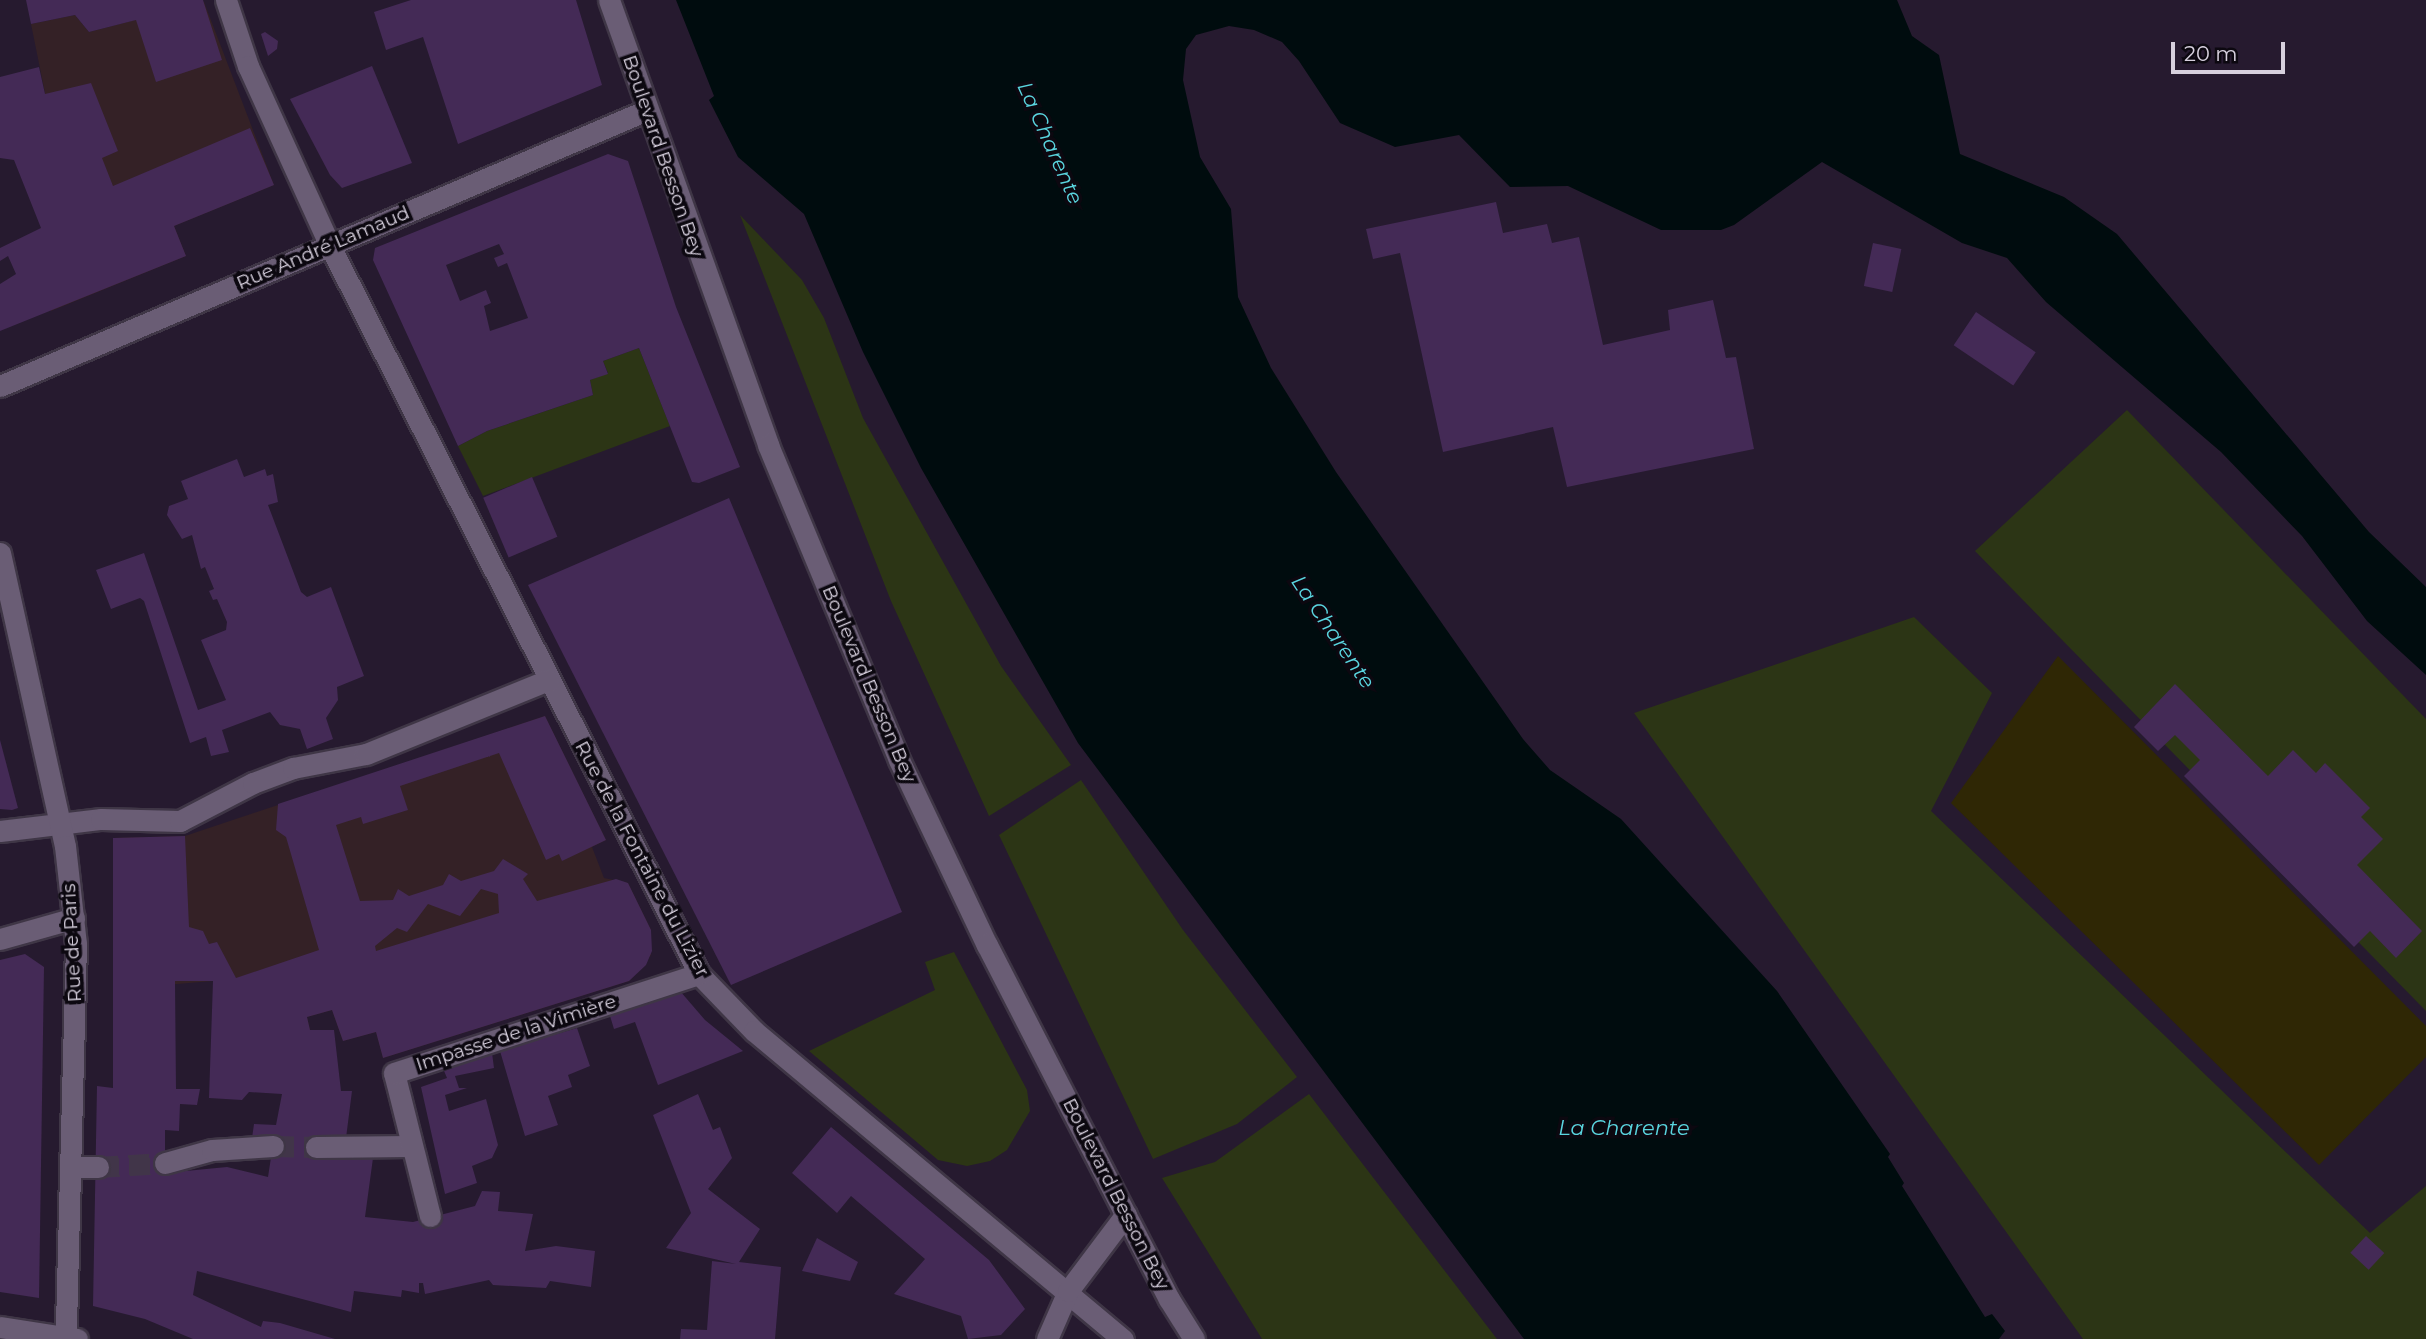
<!DOCTYPE html>
<html>
<head>
<meta charset="utf-8">
<style>
  body { margin:0 }
  #map { position:relative; width:2426px; height:1339px; overflow:hidden; background:#261a2f; font-family:Montserrat,sans-serif }
  div>[style] { position:absolute }
  .education>* { inset:0; background:#342126 }
  .green>* { inset:0; background:#2c3515 }
  .sand>* { inset:0; background:#2f2705 }
  .water>* { inset:0; background:#000c0e }
  .building>* { inset:0; background:#442a56; transform-origin:0 0 }
  .street-tunnel>* { height:21px; margin-top:-10.5px; transform-origin:0; background:repeating-linear-gradient(90deg,#413549 0 21px,transparent 0 31px) }
  .roads { filter:drop-shadow(2px 0 #3f3646) drop-shadow(-2px 0 #3f3646) drop-shadow(0 2px #3f3646) drop-shadow(0 -2px #3f3646) }
  .street>* { height:21px; margin:-10.5px; padding:0 10.5px; transform-origin:10.5px; border-radius:10.5px; background:#6a5d75 }
  .secondary>* { height:21px; margin:-10.5px; padding:0 10.5px; transform-origin:10.5px; border-radius:10.5px; background:#6a5d75 }
  span { translate:-50% -50%; white-space:nowrap; text-align:center; line-height:1.15; -webkit-text-stroke:7px #0c0810; paint-order:stroke }
  .street-label { font-size:19px; color:#d7d0de }
  .water-label { font-size:21px; color:#5ad5df; font-style:italic }
  .scale { position:absolute; left:2171px; top:42px; width:114px; height:32px; box-sizing:border-box; border:4px solid #d7d0de; border-top:0; padding-left:9px; font-size:21px; line-height:24px; white-space:nowrap; color:#d7d0de; -webkit-text-stroke:5px #0c0810; paint-order:stroke }
</style>
</head>
<body>
<div id="map">
  <div class="education">
    <i style="clip-path:polygon(204px 2px,274px 185px,174px 226px,186px 256px,51px 311px,30px 267px,52px 258px,45px 93px,31px 24px,75px 15px,89px 32px)"></i>
    <i style="clip-path:polygon(545px 716px,606px 840px,592px 847px,604px 878px,628px 883px,651px 930px,651px 955px,629px 981px,383px 1058px,376px 1032px,343px 1041px,332px 1010px,307px 1017px,310px 1030px,213px 1034px,213px 981px,165px 985px,116px 959px,113px 838px,185px 836px)"></i>
  </div>
  <div class="green">
    <i style="clip-path:polygon(740px 215px,802px 280px,824px 318px,863px 418px,1001px 666px,1071px 765px,989px 816px,891px 601px)"></i>
    <i style="clip-path:polygon(639px 348px,670px 426px,483px 496px,458px 446px,487px 431px,593px 395px,590px 380px,608px 373px,603px 361px)"></i>
    <i style="clip-path:polygon(2127px 410px,2426px 719px,2426px 1011px,1975px 551px)"></i>
    <i style="clip-path:polygon(1914px 617px,1992px 693px,1931px 811px,2370px 1233px,2426px 1186px,2426px 1339px,2083px 1339px,1634px 713px)"></i>
    <i style="clip-path:polygon(1081px 780px,1183px 930px,1297px 1077px,1237px 1124px,1153px 1159px,999px 835px)"></i>
    <i style="clip-path:polygon(954px 952px,1027px 1090px,1030px 1111px,1007px 1150px,990px 1161px,967px 1166px,938px 1160px,809px 1051px,935px 990px,925px 962px)"></i>
    <i style="clip-path:polygon(1309px 1094px,1497px 1339px,1262px 1339px,1162px 1178px,1215px 1162px)"></i>
  </div>
  <div class="sand">
    <i style="clip-path:polygon(2058px 656px,2426px 1026px,2426px 1057px,2319px 1165px,1951px 803px)"></i>
  </div>
  <div class="water">
    <i style="clip-path:polygon(676px 0,1897px 0,1912px 36px,1939px 55px,1960px 154px,2064px 197px,2117px 234px,2369px 532px,2426px 587px,2426px 675px,2367px 621px,2302px 536px,2221px 452px,2046px 302px,2007px 258px,1962px 243px,1822px 162px,1734px 225px,1721px 230px,1661px 230px,1568px 186px,1510px 187px,1459px 135px,1395px 147px,1340px 123px,1299px 61px,1282px 42px,1254px 30px,1229px 26px,1196px 35px,1186px 49px,1183px 80px,1200px 157px,1231px 209px,1238px 297px,1271px 368px,1336px 472px,1523px 739px,1550px 770px,1621px 819px,1777px 991px,1890px 1154px,1888px 1157px,1904px 1183px,1902px 1186px,1985px 1317px,1992px 1314px,2005px 1331px,1999px 1339px,1524px 1339px,1078px 743px,921px 468px,863px 352px,804px 214px,738px 157px,709px 100px,714px 96px)"></i>
  </div>
  <div class="building">
    <i style="clip-path:polygon(26px 0,203px 0,222px 60px,156px 82px,136px 20px,89px 32px,75px 15px,31px 24px)"></i>
    <i style="clip-path:polygon(411px 0,576px 0,602px 85px,458px 144px,423px 37px,386px 50px,374px 12px)"></i>
    <i style="clip-path:polygon(265px 32px,278px 41px,277px 49px,268px 56px,261px 34px)"></i>
    <i style="clip-path:polygon(372px 66px,412px 163px,342px 188px,330px 175px,290px 99px)"></i>
    <i style="clip-path:polygon(39px 67px,45px 94px,91px 83px,118px 151px,102px 158px,113px 186px,250px 128px,274px 185px,174px 226px,186px 256px,0 331px,0 284px,16px 274px,8px 256px,0 261px,0 248px,41px 228px,14px 160px,0 158px,0 77px)"></i>
    <i style="clip-path:polygon(evenodd,608px 154px,628px 161px,676px 307px,740px 467px,699px 483px,692px 482px,639px 348px,603px 361px,608px 374px,590px 380px,593px 395px,487px 431px,458px 446px,373px 260px,375px 248px,608px 154px,499px 244px,504px 254px,494px 258px,498px 267px,507px 263px,528px 318px,490px 331px,484px 306px,491px 303px,486px 290px,460px 301px,446px 265px,499px 244px)"></i>
    <i style="clip-path:polygon(1496px 202px,1503px 233px,1547px 224px,1552px 243px,1579px 237px,1603px 345px,1670px 330px,1668px 310px,1713px 300px,1726px 358px,1736px 357px,1754px 449px,1567px 487px,1553px 427px,1443px 452px,1400px 253px,1373px 259px,1366px 229px)"></i>
    <i style="left:1873px;top:243px;width:29px;height:44px;rotate:12deg"></i>
    <i style="left:1976px;top:312px;width:72px;height:40px;rotate:34deg"></i>
    <i style="clip-path:polygon(237px 459px,244px 477px,265px 469px,267px 476px,273px 474px,278px 502px,268px 505px,301px 592px,307px 597px,331px 587px,364px 676px,337px 687px,338px 700px,326px 718px,333px 739px,307px 749px,300px 729px,280px 725px,270px 712px,222px 730px,229px 752px,211px 756px,206px 737px,190px 743px,144px 601px,140px 598px,111px 609px,96px 570px,144px 553px,198px 710px,226px 700px,201px 640px,226px 630px,227px 622px,217px 599px,213px 600px,209px 591px,214px 589px,205px 567px,201px 569px,192px 535px,182px 539px,167px 515px,169px 506px,188px 499px,181px 481px)"></i>
    <i style="left:532px;top:477px;width:65px;height:53px;rotate:67deg"></i>
    <i style="clip-path:polygon(729px 498px,902px 912px,731px 985px,528px 585px)"></i>
    <i style="clip-path:polygon(2175px 684px,2268px 776px,2293px 750px,2316px 773px,2325px 763px,2370px 808px,2361px 817px,2383px 839px,2357px 865px,2422px 931px,2396px 958px,2370px 931px,2354px 947px,2184px 776px,2200px 760px,2175px 735px,2158px 751px,2134px 727px)"></i>
    <i style="clip-path:polygon(evenodd,545px 716px,606px 840px,562px 861px,559px 854px,546px 860px,499px 753px,400px 786px,408px 810px,363px 824px,361px 817px,336px 825px,360px 901px,393px 900px,398px 889px,409px 896px,443px 885px,449px 874px,461px 881px,494px 871px,503px 859px,528px 874px,523px 879px,537px 901px,616px 879px,628px 883px,651px 930px,652px 951px,646px 965px,629px 981px,383px 1058px,376px 1032px,343px 1041px,332px 1010px,307px 1017px,310px 1030px,334px 1030px,341px 1091px,352px 1091px,346px 1138px,315px 1157px,373px 1158px,365px 1217px,413px 1222px,475px 1206px,482px 1191px,500px 1192px,498px 1211px,533px 1214px,525px 1251px,556px 1246px,595px 1251px,591px 1287px,550px 1281px,546px 1288px,493px 1285px,489px 1280px,425px 1294px,423px 1283px,419px 1283px,419px 1293px,402px 1290px,401px 1297px,354px 1291px,351px 1312px,197px 1271px,193px 1295px,261px 1327px,263px 1321px,280px 1323px,335px 1339px,193px 1339px,145px 1319px,93px 1306px,97px 1086px,113px 1088px,113px 838px,185px 836px,189px 927px,203px 931px,209px 944px,217px 942px,236px 978px,319px 950px,286px 837px,276px 830px,278px 804px,545px 716px,481px 889px,498px 894px,499px 913px,376px 951px,375px 946px,397px 928px,407px 932px,428px 904px,460px 916px,481px 889px,545px 716px,175px 981px,213px 981px,209px 1098px,242px 1100px,249px 1092px,282px 1094px,276px 1125px,254px 1124px,252px 1138px,274px 1138px,268px 1177px,227px 1167px,165px 1173px,165px 1130px,179px 1131px,180px 1104px,197px 1105px,200px 1089px,176px 1089px,175px 981px)"></i>
    <i style="clip-path:polygon(0 740px,18px 808px,12px 810px,0 809px)"></i>
    <i style="clip-path:polygon(25px 954px,44px 967px,39px 1298px,0 1292px,0 960px)"></i>
    <i style="clip-path:polygon(680px 991px,705px 1020px,743px 1051px,658px 1085px,635px 1022px,614px 1029px,610px 1016px)"></i>
    <i style="clip-path:polygon(577px 1028px,590px 1066px,568px 1075px,572px 1087px,548px 1096px,558px 1125px,525px 1136px,500px 1051px)"></i>
    <i style="clip-path:polygon(492px 1053px,494px 1068px,455px 1076px,459px 1088px,467px 1088px,445px 1095px,449px 1111px,486px 1099px,498px 1145px,492px 1158px,472px 1166px,477px 1183px,445px 1194px,421px 1087px,447px 1078px,442px 1066px)"></i>
    <i style="clip-path:polygon(698px 1094px,713px 1130px,720px 1127px,732px 1158px,708px 1189px,760px 1229px,739px 1262px,781px 1267px,775px 1339px,680px 1339px,681px 1329px,707px 1330px,712px 1261px,736px 1264px,666px 1248px,691px 1213px,653px 1115px)"></i>
    <i style="clip-path:polygon(831px 1127px,989px 1260px,1025px 1309px,1001px 1335px,968px 1339px,961px 1316px,894px 1294px,925px 1259px,851px 1196px,837px 1213px,792px 1173px)"></i>
    <i style="left:2366px;top:1236px;width:25px;height:23px;rotate:43deg"></i>
    <i style="clip-path:polygon(817px 1238px,858px 1262px,850px 1281px,802px 1271px)"></i>
  </div>
  <div class="street-tunnel">
    <i style="left:273px;top:1146px;width:43px;rotate:1.3deg"></i>
    <i style="left:98px;top:1167px;width:67px;rotate:-3.4deg"></i>
  </div>
  <div class="roads">
    <div class="street">
      <i style="left:226px;top:0;width:70px;rotate:71.6deg"></i>
      <i style="left:248px;top:66px;width:198px;rotate:65.5deg"></i>
      <i style="left:330px;top:246px;width:816px;rotate:63.12deg"></i>
      <i style="left:699px;top:974px;width:79px;rotate:46deg"></i>
      <i style="left:754px;top:1031px;width:481px;rotate:39.9deg"></i>
      <i style="left:0;top:386px;width:703px;rotate:-23.1deg"></i>
      <i style="left:0;top:831px;width:102px;rotate:-6.8deg"></i>
      <i style="left:101px;top:819px;width:79px;rotate:1.5deg"></i>
      <i style="left:180px;top:821px;width:82px;rotate:-27.5deg"></i>
      <i style="left:253px;top:783px;width:43px;rotate:-20.6deg"></i>
      <i style="left:293px;top:768px;width:74px;rotate:-10.9deg"></i>
      <i style="left:366px;top:754px;width:196px;rotate:-22.1deg"></i>
      <i style="left:0;top:939px;width:77px;rotate:-15.8deg"></i>
      <i style="left:316px;top:1147px;width:95px;rotate:-0.6deg"></i>
      <i style="left:165px;top:1163px;width:49px;rotate:-15.5deg"></i>
      <i style="left:212px;top:1150px;width:61px;rotate:-3.8deg"></i>
      <i style="left:73px;top:1167px;width:25px"></i>
      <i style="left:430px;top:1216px;width:147px;rotate:-104.1deg"></i>
      <i style="left:394px;top:1073px;width:321px;rotate:-18deg"></i>
      <i style="left:0;top:1327px;width:78px;rotate:8.9deg"></i>
      <i style="left:1047px;top:1339px;width:52px;rotate:-66.4deg"></i>
      <i style="left:1068px;top:1291px;width:96px;rotate:-53deg"></i>
    </div>
    <div class="secondary">
      <i style="left:609px;top:0;width:473px;rotate:70.3deg"></i>
      <i style="left:768px;top:445px;width:341px;rotate:67.4deg"></i>
      <i style="left:899px;top:760px;width:205px;rotate:64.6deg"></i>
      <i style="left:987px;top:945px;width:398px;rotate:62.8deg"></i>
      <i style="left:1169px;top:1299px;width:47px;rotate:58deg"></i>
      <i style="left:0;top:553px;width:300px;rotate:77.5deg"></i>
      <i style="left:65px;top:846px;width:99px;rotate:83.6deg"></i>
      <i style="left:76px;top:944px;width:395px;rotate:91.5deg"></i>
    </div>
  </div>
  <div class="street-label">
    <span style="left:663px;top:156px;rotate:71deg">Boulevard Besson Bey</span>
    <span style="left:323px;top:248px;rotate:-23deg">Rue André Lamaud</span>
    <span style="left:869px;top:684px;rotate:67deg">Boulevard Besson Bey</span>
    <span style="left:642px;top:859px;rotate:62deg">Rue de la Fontaine du Lizier</span>
    <span style="left:72px;top:943px;rotate:-93deg">Rue de Paris</span>
    <span style="left:516px;top:1033px;rotate:-18deg">Impasse de la Vimière</span>
    <span style="left:1116px;top:1194px;rotate:63deg">Boulevard Besson Bey</span>
  </div>
  <div class="water-label">
    <span style="left:1050px;top:143px;rotate:66deg">La Charente</span>
    <span style="left:1333px;top:632px;rotate:56deg">La Charente</span>
    <span style="left:1624px;top:1128px">La Charente</span>
  </div>
  <div class="scale">20 m</div>
</div>
</body>
</html>
